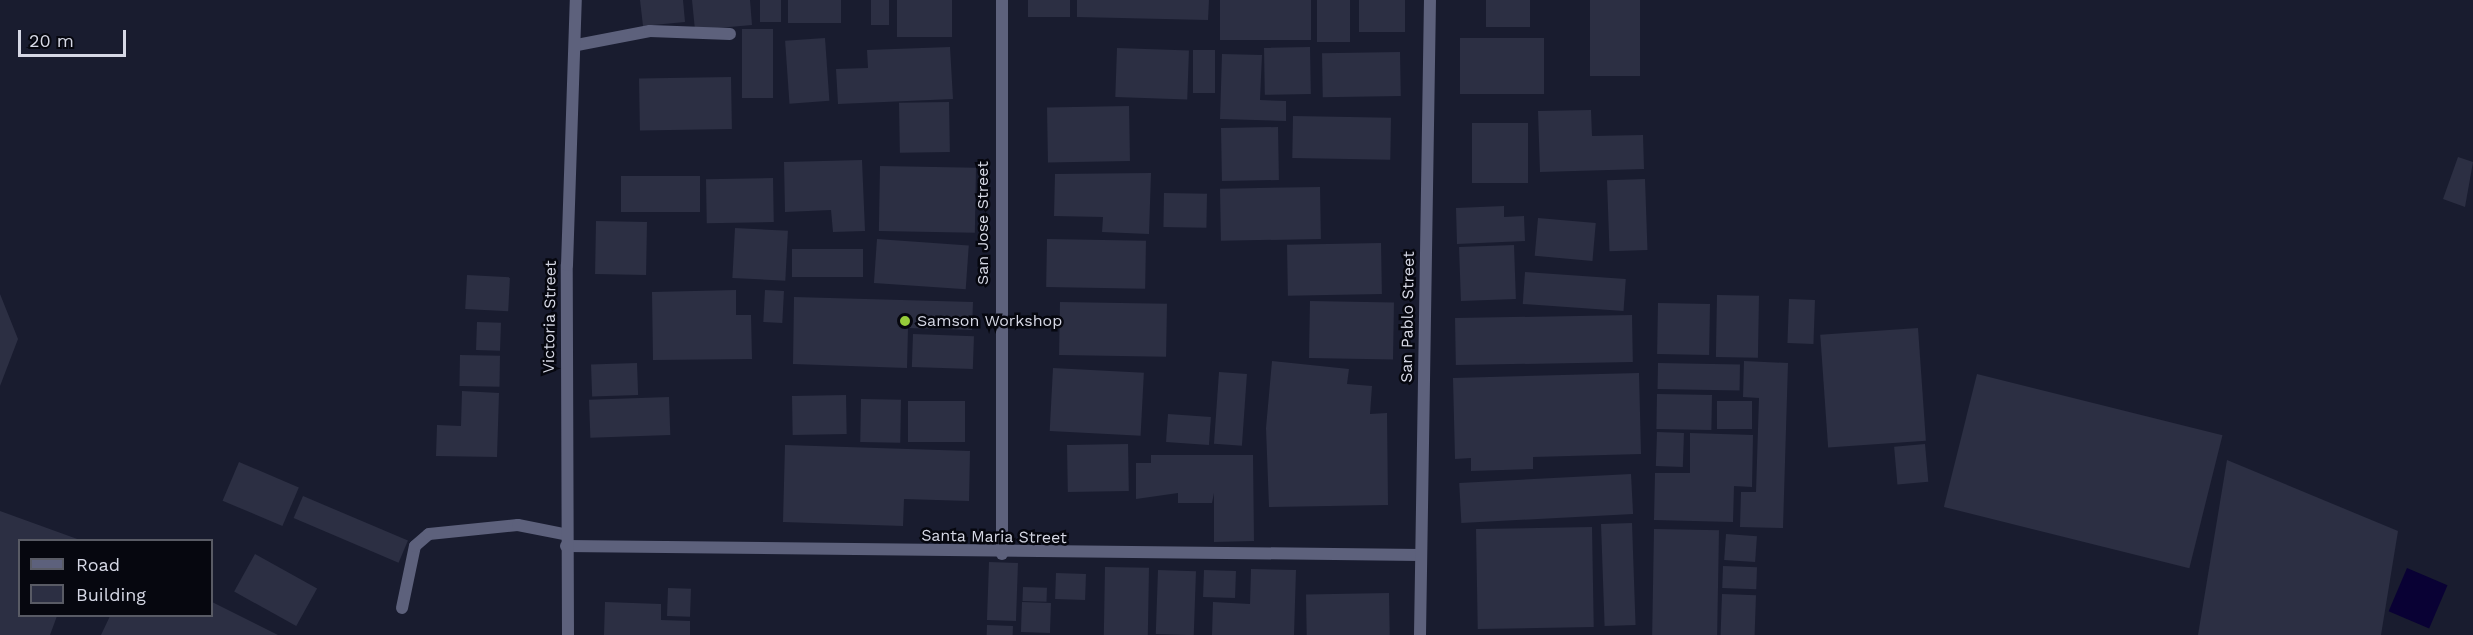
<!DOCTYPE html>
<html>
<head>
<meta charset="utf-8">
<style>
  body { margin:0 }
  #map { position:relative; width:2473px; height:635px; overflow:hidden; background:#191c2f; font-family:"Work Sans",sans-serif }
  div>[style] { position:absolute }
  .water>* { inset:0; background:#090134; transform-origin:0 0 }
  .building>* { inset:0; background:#2c2f43; transform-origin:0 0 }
  .service>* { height:12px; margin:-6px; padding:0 6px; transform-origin:6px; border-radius:6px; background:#5d617c }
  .minor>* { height:12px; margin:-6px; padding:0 6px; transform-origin:6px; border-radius:6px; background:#5d617c }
  .dots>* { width:16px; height:16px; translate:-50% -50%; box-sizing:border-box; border:3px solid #06070f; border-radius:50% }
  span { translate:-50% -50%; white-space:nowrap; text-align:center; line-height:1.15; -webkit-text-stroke:5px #06070f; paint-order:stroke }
  .street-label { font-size:16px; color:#d6d8e5 }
  .poi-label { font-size:16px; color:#d6d8e5 }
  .left { translate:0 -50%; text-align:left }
  .legend { position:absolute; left:18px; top:539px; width:195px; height:78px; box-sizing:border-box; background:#06070f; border:2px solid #595b65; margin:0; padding:8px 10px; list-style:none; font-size:18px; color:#d6d8e5 }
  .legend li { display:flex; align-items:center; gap:12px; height:30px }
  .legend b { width:30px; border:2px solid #595b65 }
  .scale { position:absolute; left:18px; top:30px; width:108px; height:27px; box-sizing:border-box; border:3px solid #d6d8e5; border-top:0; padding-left:8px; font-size:18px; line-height:21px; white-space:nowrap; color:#d6d8e5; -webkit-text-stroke:4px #06070f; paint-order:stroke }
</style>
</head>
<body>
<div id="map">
  <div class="water">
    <i style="left:2407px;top:568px;width:44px;height:47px;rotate:23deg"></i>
  </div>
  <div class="building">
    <i style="clip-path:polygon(640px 0,683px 0,685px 22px,643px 26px)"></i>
    <i style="clip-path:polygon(692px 0,750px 0,752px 25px,695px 30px)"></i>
    <i style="left:760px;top:0;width:21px;height:22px"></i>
    <i style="left:788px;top:0;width:53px;height:23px"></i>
    <i style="left:871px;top:0;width:18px;height:25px"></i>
    <i style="left:897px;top:0;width:55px;height:37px"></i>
    <i style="left:1028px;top:0;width:42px;height:17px"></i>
    <i style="clip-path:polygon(1077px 0,1209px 0,1208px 20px,1077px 17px)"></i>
    <i style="left:1220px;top:0;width:91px;height:40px"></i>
    <i style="left:1317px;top:0;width:33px;height:42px"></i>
    <i style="left:1359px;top:0;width:46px;height:32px"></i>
    <i style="left:1486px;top:0;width:44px;height:27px"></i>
    <i style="left:1590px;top:0;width:50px;height:76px"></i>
    <i style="left:742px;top:29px;width:31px;height:69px"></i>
    <i style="left:825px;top:38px;width:63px;height:40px;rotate:86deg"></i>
    <i style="left:1544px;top:38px;width:56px;height:84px;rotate:90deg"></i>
    <i style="clip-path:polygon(950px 47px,953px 99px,838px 104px,836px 69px,868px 68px,867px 50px)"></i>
    <i style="left:1310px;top:47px;width:47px;height:46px;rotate:89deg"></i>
    <i style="left:1117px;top:48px;width:72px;height:49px;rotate:2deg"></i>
    <i style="left:1193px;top:50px;width:22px;height:43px"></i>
    <i style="left:1400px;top:52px;width:44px;height:78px;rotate:89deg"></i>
    <i style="clip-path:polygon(1222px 54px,1262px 55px,1260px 100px,1286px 101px,1286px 121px,1220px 119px)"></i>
    <i style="left:731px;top:77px;width:52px;height:92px;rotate:89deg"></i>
    <i style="left:949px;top:102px;width:50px;height:50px;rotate:89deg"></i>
    <i style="left:1129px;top:106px;width:55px;height:82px;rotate:89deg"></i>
    <i style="clip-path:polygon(1591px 110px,1592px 136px,1643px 135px,1644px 169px,1540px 172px,1538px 111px)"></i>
    <i style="left:1293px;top:116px;width:98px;height:42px;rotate:1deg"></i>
    <i style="left:1472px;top:123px;width:56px;height:60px"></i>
    <i style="left:1278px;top:127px;width:53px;height:57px;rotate:89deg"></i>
    <i style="clip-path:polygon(2458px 157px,2473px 162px,2465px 207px,2443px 199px)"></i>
    <i style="clip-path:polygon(862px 160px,865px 231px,833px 232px,831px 210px,785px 212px,784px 162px)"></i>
    <i style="left:880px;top:166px;width:96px;height:65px;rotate:1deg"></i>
    <i style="clip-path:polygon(1151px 173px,1149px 234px,1102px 232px,1103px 217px,1054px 216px,1055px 174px)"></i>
    <i style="left:700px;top:176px;width:36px;height:79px;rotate:90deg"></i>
    <i style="left:773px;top:178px;width:44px;height:67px;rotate:89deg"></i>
    <i style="left:1645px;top:179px;width:71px;height:38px;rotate:88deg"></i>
    <i style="left:1320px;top:187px;width:52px;height:100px;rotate:89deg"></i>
    <i style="left:1164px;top:193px;width:43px;height:34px;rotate:1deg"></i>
    <i style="clip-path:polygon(1504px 206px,1504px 217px,1524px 216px,1525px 241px,1457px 244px,1456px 208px)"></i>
    <i style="left:1538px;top:218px;width:58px;height:38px;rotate:5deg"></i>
    <i style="left:596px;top:221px;width:51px;height:53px;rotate:1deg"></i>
    <i style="left:735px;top:228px;width:53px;height:50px;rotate:3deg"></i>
    <i style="left:877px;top:239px;width:92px;height:44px;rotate:4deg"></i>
    <i style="left:1047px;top:239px;width:99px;height:48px;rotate:1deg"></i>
    <i style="left:1381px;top:243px;width:51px;height:94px;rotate:89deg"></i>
    <i style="left:1514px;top:245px;width:54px;height:55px;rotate:88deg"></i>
    <i style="left:792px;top:249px;width:71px;height:28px"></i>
    <i style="left:1525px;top:272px;width:101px;height:32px;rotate:4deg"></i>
    <i style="left:467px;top:275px;width:43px;height:34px;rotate:3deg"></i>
    <i style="clip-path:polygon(736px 290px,736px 315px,751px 315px,752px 359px,653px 360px,652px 292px)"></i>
    <i style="left:765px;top:290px;width:19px;height:32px;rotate:3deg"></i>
    <i style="clip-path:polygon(0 294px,18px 339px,0 386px)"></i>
    <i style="left:1717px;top:295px;width:42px;height:62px;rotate:1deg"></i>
    <i style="clip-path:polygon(794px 297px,973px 302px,972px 330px,908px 328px,907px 368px,793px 364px)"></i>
    <i style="left:1789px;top:299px;width:26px;height:44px;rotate:2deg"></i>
    <i style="left:1310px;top:301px;width:84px;height:57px;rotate:1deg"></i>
    <i style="left:1060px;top:302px;width:107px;height:53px;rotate:1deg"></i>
    <i style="left:1658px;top:303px;width:52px;height:51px;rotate:1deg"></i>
    <i style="left:1632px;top:315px;width:47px;height:177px;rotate:89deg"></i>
    <i style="left:477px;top:322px;width:24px;height:28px;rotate:2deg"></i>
    <i style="left:1918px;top:328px;width:113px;height:98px;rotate:86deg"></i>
    <i style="left:913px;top:334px;width:61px;height:33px;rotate:2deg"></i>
    <i style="left:460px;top:355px;width:40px;height:31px;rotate:1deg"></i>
    <i style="clip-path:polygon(1272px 361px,1349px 369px,1347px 384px,1372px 386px,1370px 414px,1387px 413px,1388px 505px,1269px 507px,1266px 428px)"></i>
    <i style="clip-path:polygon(1744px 361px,1788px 363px,1783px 528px,1740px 527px,1741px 492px,1756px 492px,1759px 398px,1743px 397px)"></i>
    <i style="left:637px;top:363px;width:32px;height:46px;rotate:88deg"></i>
    <i style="left:1658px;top:363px;width:82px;height:26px;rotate:1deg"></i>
    <i style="left:1053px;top:368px;width:91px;height:63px;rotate:3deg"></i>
    <i style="left:1219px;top:372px;width:28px;height:72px;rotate:4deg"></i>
    <i style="clip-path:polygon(1639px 373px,1641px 454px,1533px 457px,1533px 469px,1471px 471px,1471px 458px,1455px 459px,1453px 378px)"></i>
    <i style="left:1977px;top:374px;width:253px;height:137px;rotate:14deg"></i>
    <i style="clip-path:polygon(462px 391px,499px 393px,497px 457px,436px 456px,437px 425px,461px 426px)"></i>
    <i style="left:1657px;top:394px;width:55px;height:35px;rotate:1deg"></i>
    <i style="left:846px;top:395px;width:39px;height:54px;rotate:89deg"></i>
    <i style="left:669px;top:397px;width:38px;height:80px;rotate:88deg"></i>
    <i style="left:861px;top:399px;width:40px;height:43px;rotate:1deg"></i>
    <i style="left:908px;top:401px;width:57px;height:41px"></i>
    <i style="left:1717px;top:401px;width:35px;height:28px"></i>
    <i style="left:1168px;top:414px;width:43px;height:28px;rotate:4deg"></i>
    <i style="left:1657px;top:432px;width:27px;height:34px;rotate:2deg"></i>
    <i style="clip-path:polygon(1690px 433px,1753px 435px,1752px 487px,1734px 486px,1733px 522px,1654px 520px,1655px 473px,1690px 473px)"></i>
    <i style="left:1128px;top:444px;width:47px;height:61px;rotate:89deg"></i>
    <i style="left:1925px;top:444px;width:38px;height:31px;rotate:85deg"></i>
    <i style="clip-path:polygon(785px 445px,970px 451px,969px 501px,904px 499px,903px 526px,783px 522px)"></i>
    <i style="clip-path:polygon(1151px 455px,1253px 455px,1254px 541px,1214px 542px,1214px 493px,1212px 503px,1178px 503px,1178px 493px,1136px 499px,1136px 463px,1151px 463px)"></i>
    <i style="clip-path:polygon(2227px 460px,2398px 531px,2381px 635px,2198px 635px)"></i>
    <i style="left:239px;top:462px;width:65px;height:42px;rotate:23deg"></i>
    <i style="left:1631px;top:474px;width:40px;height:172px;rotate:87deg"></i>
    <i style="left:303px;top:496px;width:114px;height:24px;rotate:23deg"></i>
    <i style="clip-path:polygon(0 511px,80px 540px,20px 540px,20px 616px,57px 616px,50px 635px,0 635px)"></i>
    <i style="left:1632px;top:523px;width:102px;height:31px;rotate:88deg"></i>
    <i style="left:1592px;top:527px;width:100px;height:116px;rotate:89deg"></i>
    <i style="left:1654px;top:529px;width:65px;height:106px;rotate:1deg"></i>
    <i style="left:1726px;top:534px;width:31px;height:26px;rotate:4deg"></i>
    <i style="left:255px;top:554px;width:71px;height:43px;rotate:29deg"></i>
    <i style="left:989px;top:562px;width:29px;height:58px;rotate:2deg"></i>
    <i style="left:1723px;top:566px;width:34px;height:22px;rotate:2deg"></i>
    <i style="left:1105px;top:567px;width:44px;height:68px;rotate:1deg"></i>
    <i style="clip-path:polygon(1251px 569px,1296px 570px,1294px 635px,1212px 635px,1213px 602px,1250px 604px)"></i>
    <i style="left:1158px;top:570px;width:38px;height:64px;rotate:2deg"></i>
    <i style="left:1204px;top:570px;width:32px;height:27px;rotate:2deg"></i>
    <i style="left:1056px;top:573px;width:30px;height:26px;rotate:2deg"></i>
    <i style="left:1023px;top:587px;width:24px;height:14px;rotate:2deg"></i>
    <i style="left:668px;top:588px;width:23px;height:28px;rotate:2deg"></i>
    <i style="left:1389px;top:593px;width:42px;height:83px;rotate:89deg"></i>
    <i style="left:1722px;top:594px;width:34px;height:41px;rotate:2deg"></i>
    <i style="clip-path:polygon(212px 602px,278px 635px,101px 635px,110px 616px,212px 616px)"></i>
    <i style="clip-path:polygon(605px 602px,661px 604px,661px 620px,690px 621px,690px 635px,604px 635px)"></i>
    <i style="left:1022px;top:602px;width:29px;height:30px;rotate:2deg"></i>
    <i style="left:987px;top:625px;width:26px;height:10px;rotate:2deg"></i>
  </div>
  <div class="service">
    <i style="left:402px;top:608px;width:63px;rotate:-78.2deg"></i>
    <i style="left:415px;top:546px;width:18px;rotate:-41deg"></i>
    <i style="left:429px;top:534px;width:89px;rotate:-5.8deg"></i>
    <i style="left:518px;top:525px;width:47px;rotate:11.1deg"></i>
  </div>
  <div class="minor">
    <i style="left:1002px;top:0;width:554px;rotate:90deg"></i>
    <i style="left:577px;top:45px;width:74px;rotate:-10.9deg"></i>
    <i style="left:650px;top:31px;width:80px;rotate:2.1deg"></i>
    <i style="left:566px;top:546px;width:855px;rotate:0.6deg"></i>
    <i style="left:568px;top:635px;width:370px;rotate:-90.2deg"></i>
    <i style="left:567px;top:265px;width:265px;rotate:-88.1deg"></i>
    <i style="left:1420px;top:635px;width:635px;rotate:-89.1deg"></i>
  </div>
  <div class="dots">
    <i style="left:905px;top:321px;background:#96cc3a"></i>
  </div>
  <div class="street-label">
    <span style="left:983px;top:223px;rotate:-90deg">San Jose Street</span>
    <span style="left:550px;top:317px;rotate:-89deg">Victoria Street</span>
    <span style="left:1408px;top:317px;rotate:-89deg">San Pablo Street</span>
    <span style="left:994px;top:537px;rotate:1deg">Santa Maria Street</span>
  </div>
  <div class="poi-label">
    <span class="left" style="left:917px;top:321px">Samson Workshop</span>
  </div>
  <ul class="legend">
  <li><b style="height:8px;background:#5d617c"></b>Road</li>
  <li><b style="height:16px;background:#2c2f43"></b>Building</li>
  </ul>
  <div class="scale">20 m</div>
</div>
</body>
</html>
